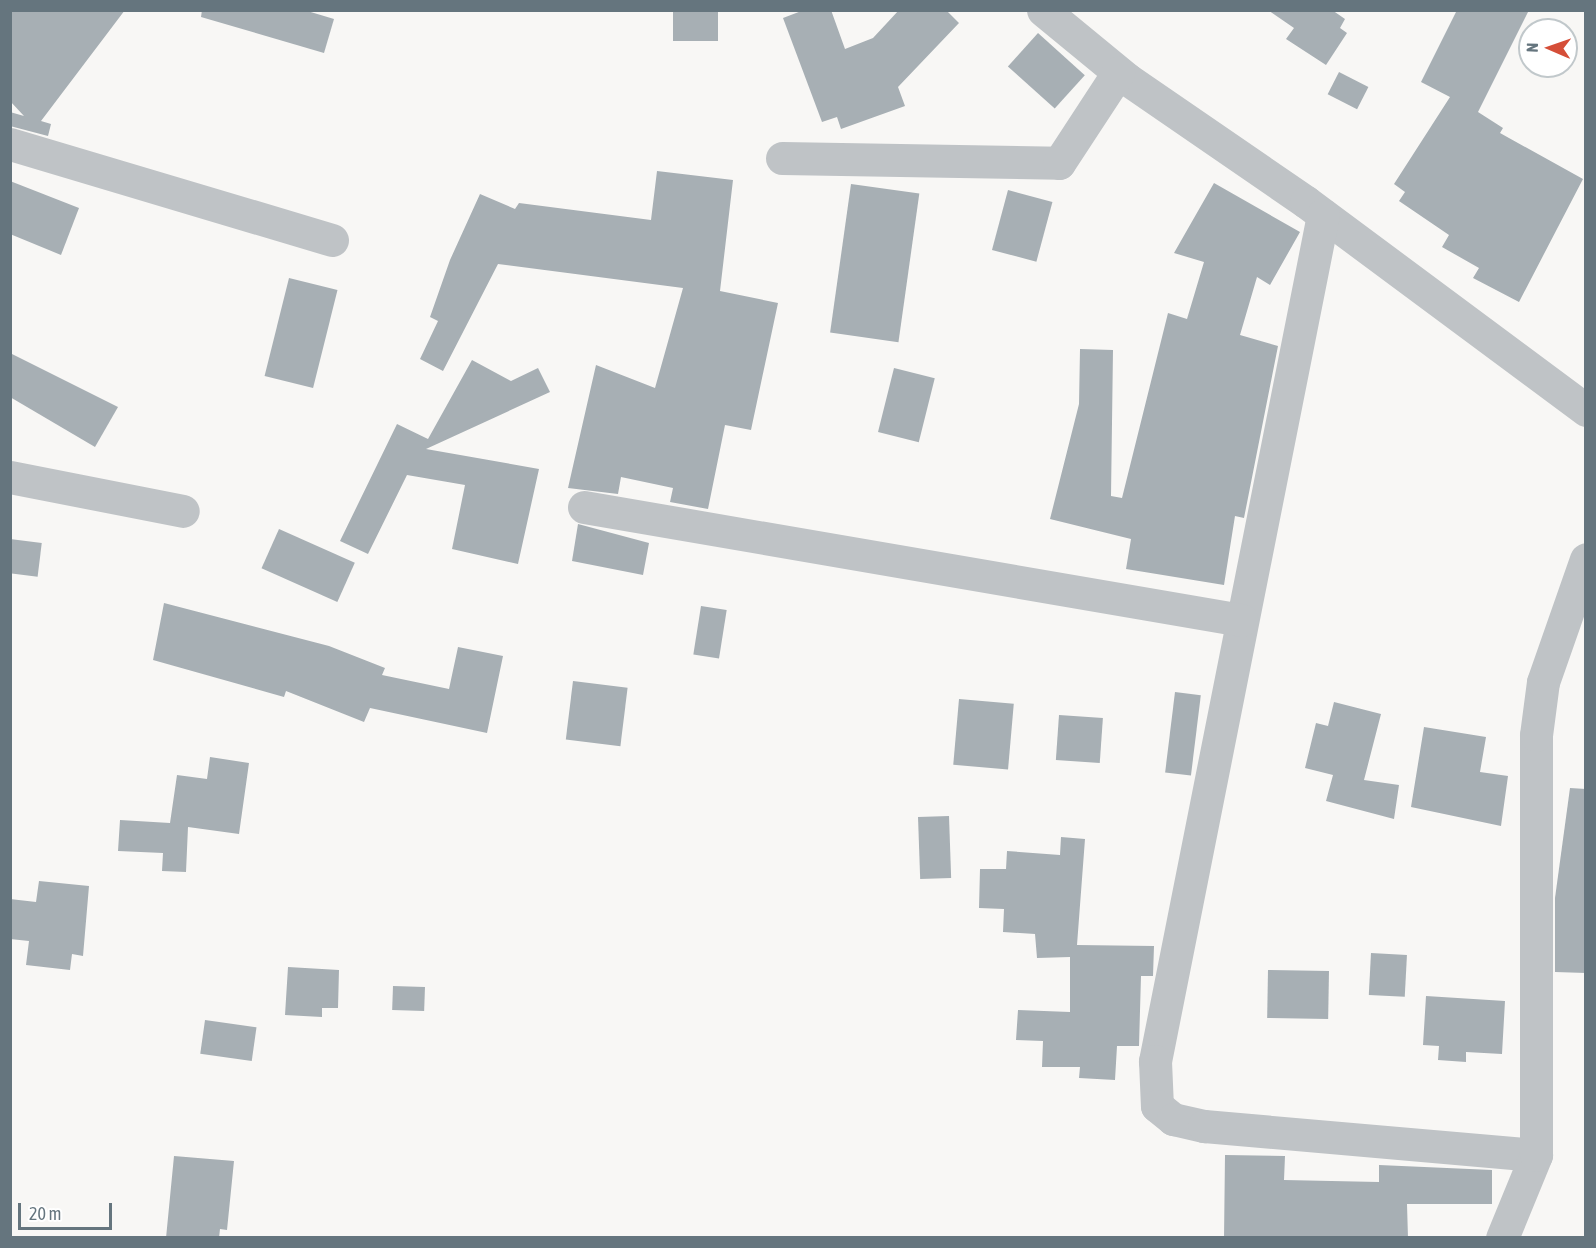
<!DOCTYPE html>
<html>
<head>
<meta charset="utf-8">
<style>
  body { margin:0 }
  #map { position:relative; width:1596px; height:1248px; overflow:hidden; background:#f8f7f5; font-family:"Asap Condensed",sans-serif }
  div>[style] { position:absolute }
  .building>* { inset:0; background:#a7afb4; transform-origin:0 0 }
  .minor>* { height:33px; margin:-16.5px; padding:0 16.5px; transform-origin:16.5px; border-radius:16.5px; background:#bfc3c6 }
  span { translate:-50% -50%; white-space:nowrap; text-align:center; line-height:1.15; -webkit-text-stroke:6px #fff; paint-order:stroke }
  .frame { position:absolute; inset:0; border:12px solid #65757e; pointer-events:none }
  .north { position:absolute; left:1518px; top:18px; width:60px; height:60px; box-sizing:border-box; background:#fff; border:2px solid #c1c8cb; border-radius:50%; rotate:272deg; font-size:16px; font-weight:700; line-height:24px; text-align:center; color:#65757e }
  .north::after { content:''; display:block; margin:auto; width:21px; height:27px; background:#d54e38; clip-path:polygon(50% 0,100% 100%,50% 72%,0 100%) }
  .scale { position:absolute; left:18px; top:1203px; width:94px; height:27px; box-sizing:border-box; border:3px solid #65757e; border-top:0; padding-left:8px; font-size:18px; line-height:21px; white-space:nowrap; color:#65757e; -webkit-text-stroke:4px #fff; paint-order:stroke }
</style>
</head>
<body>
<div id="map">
  <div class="building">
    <i style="clip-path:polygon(10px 10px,125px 10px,41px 121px,51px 124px,48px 136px,10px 126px,10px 112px,24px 116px,10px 101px)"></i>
    <i style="clip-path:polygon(202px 10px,304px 10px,334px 19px,324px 53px,201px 17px)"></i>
    <i style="left:673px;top:10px;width:45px;height:31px"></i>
    <i style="clip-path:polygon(804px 10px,831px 10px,845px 49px,873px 38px,899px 10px,946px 10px,959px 23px,898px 87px,905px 106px,841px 129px,837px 117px,822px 122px,783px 18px)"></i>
    <i style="clip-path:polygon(1268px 10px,1332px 10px,1345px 19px,1340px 28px,1347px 33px,1326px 65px,1286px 39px,1294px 28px)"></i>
    <i style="clip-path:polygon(1457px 10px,1529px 10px,1478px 112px,1503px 128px,1500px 133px,1583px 179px,1519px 302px,1473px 278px,1479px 268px,1442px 247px,1449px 235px,1399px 201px,1405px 192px,1394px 184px,1450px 97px,1421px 82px)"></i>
    <i style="left:1038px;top:33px;width:63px;height:45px;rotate:42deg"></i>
    <i style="left:1339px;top:72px;width:33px;height:25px;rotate:27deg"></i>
    <i style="clip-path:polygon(657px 171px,733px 180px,720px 291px,778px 303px,751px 430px,725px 425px,708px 509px,670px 502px,673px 488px,621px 477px,618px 494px,568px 488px,596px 365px,655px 388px,683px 288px,498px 264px,443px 371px,420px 359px,438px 321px,430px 317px,450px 260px,480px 194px,515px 209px,519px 203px,651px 220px)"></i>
    <i style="clip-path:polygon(10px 181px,79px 208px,61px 255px,10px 234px)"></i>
    <i style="clip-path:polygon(1214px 183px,1300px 232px,1270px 285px,1257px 277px,1240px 335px,1278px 346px,1244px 518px,1235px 516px,1224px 585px,1126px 569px,1131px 539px,1050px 519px,1079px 404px,1080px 349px,1113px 350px,1111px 496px,1122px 498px,1168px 313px,1187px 319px,1204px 262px,1174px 253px)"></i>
    <i style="left:851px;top:184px;width:69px;height:150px;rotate:8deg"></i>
    <i style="left:1008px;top:190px;width:46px;height:62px;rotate:15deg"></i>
    <i style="left:289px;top:278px;width:50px;height:101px;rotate:14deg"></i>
    <i style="clip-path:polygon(10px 353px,118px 407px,95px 447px,10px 397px)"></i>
    <i style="clip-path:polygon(472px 360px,511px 381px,538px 368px,550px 392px,426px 449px,539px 469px,518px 564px,452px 549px,465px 485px,407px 475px,368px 554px,340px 541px,397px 424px,428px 439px)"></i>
    <i style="left:894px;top:368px;width:42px;height:66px;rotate:14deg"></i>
    <i style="clip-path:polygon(578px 524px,649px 543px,643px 575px,572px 561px)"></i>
    <i style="left:279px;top:529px;width:83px;height:43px;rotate:24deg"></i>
    <i style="left:10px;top:539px;width:32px;height:34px;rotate:7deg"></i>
    <i style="clip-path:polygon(164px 603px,329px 646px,385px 668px,382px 675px,449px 689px,458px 647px,503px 656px,487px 733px,370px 708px,364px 722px,286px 691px,284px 697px,153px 660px)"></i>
    <i style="left:701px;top:606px;width:26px;height:49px;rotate:9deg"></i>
    <i style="left:573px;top:681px;width:55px;height:59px;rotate:7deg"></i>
    <i style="left:1175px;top:692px;width:26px;height:81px;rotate:7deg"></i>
    <i style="left:959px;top:699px;width:55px;height:66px;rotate:5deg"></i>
    <i style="clip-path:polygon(1334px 702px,1381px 714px,1364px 780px,1399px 785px,1394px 819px,1326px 801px,1333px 775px,1305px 768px,1316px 723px,1328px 726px)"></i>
    <i style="left:1059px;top:715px;width:44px;height:45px;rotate:4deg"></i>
    <i style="clip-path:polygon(1424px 727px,1486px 737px,1480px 772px,1508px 776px,1501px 826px,1411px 807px)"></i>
    <i style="clip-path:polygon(210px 757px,249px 763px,239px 834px,188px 827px,186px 872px,162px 871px,163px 853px,118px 851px,120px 820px,170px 823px,177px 775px,207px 779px)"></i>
    <i style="clip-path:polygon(1570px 788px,1586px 789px,1586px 973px,1555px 972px,1555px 898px)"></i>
    <i style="left:949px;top:816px;width:62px;height:31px;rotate:88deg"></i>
    <i style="clip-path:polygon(1061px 837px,1085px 839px,1077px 945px,1154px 946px,1153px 976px,1141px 976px,1139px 1046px,1117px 1046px,1115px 1080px,1079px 1078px,1080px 1067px,1042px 1067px,1043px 1041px,1016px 1040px,1018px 1010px,1070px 1012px,1070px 957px,1037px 958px,1035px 934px,1003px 932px,1004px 909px,979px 908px,980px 869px,1006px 869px,1007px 851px,1060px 855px)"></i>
    <i style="clip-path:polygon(39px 881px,89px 886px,83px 956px,72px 954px,70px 970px,26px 965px,29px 941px,10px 939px,10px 899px,36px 902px)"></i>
    <i style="left:1371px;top:953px;width:36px;height:42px;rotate:3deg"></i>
    <i style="clip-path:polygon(288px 967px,339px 970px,338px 1008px,322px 1008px,322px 1017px,285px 1015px)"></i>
    <i style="left:1268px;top:970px;width:61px;height:48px;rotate:1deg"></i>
    <i style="left:393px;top:986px;width:32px;height:24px;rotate:2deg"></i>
    <i style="clip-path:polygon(1426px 996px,1505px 1001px,1502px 1054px,1466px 1052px,1466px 1062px,1438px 1060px,1439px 1046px,1423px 1045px)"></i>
    <i style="left:205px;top:1020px;width:52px;height:34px;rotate:8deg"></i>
    <i style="clip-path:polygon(1225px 1155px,1285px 1156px,1284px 1180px,1379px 1182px,1379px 1165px,1492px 1170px,1492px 1204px,1407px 1204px,1408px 1238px,1224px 1238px)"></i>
    <i style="clip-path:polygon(174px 1156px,234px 1161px,227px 1230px,220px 1229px,219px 1238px,166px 1238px)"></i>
  </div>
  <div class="minor">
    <i style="left:1043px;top:10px;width:109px;rotate:39.4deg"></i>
    <i style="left:1127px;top:79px;width:217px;rotate:34.5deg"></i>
    <i style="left:1306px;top:202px;width:349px;rotate:36.6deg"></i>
    <i style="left:10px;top:144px;width:336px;rotate:16.6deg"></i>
    <i style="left:782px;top:158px;width:277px;rotate:1deg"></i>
    <i style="left:1059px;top:163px;width:108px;rotate:-56.8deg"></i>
    <i style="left:1323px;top:215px;width:863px;rotate:101.23deg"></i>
    <i style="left:1155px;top:1061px;width:45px;rotate:87.5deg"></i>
    <i style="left:1157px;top:1106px;width:21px;rotate:39deg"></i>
    <i style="left:1173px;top:1119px;width:32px;rotate:13deg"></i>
    <i style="left:1204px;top:1126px;width:333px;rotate:5deg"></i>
    <i style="left:10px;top:477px;width:176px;rotate:11.1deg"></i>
    <i style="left:584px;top:507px;width:667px;rotate:9.76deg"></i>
    <i style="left:1502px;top:1238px;width:90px;rotate:-67.7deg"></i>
    <i style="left:1536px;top:1155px;width:420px;rotate:-90deg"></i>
    <i style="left:1536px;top:735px;width:53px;rotate:-82.5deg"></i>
    <i style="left:1543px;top:682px;width:130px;rotate:-70.7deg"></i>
  </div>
  <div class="frame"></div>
  <div class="north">N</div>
  <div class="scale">20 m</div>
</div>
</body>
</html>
